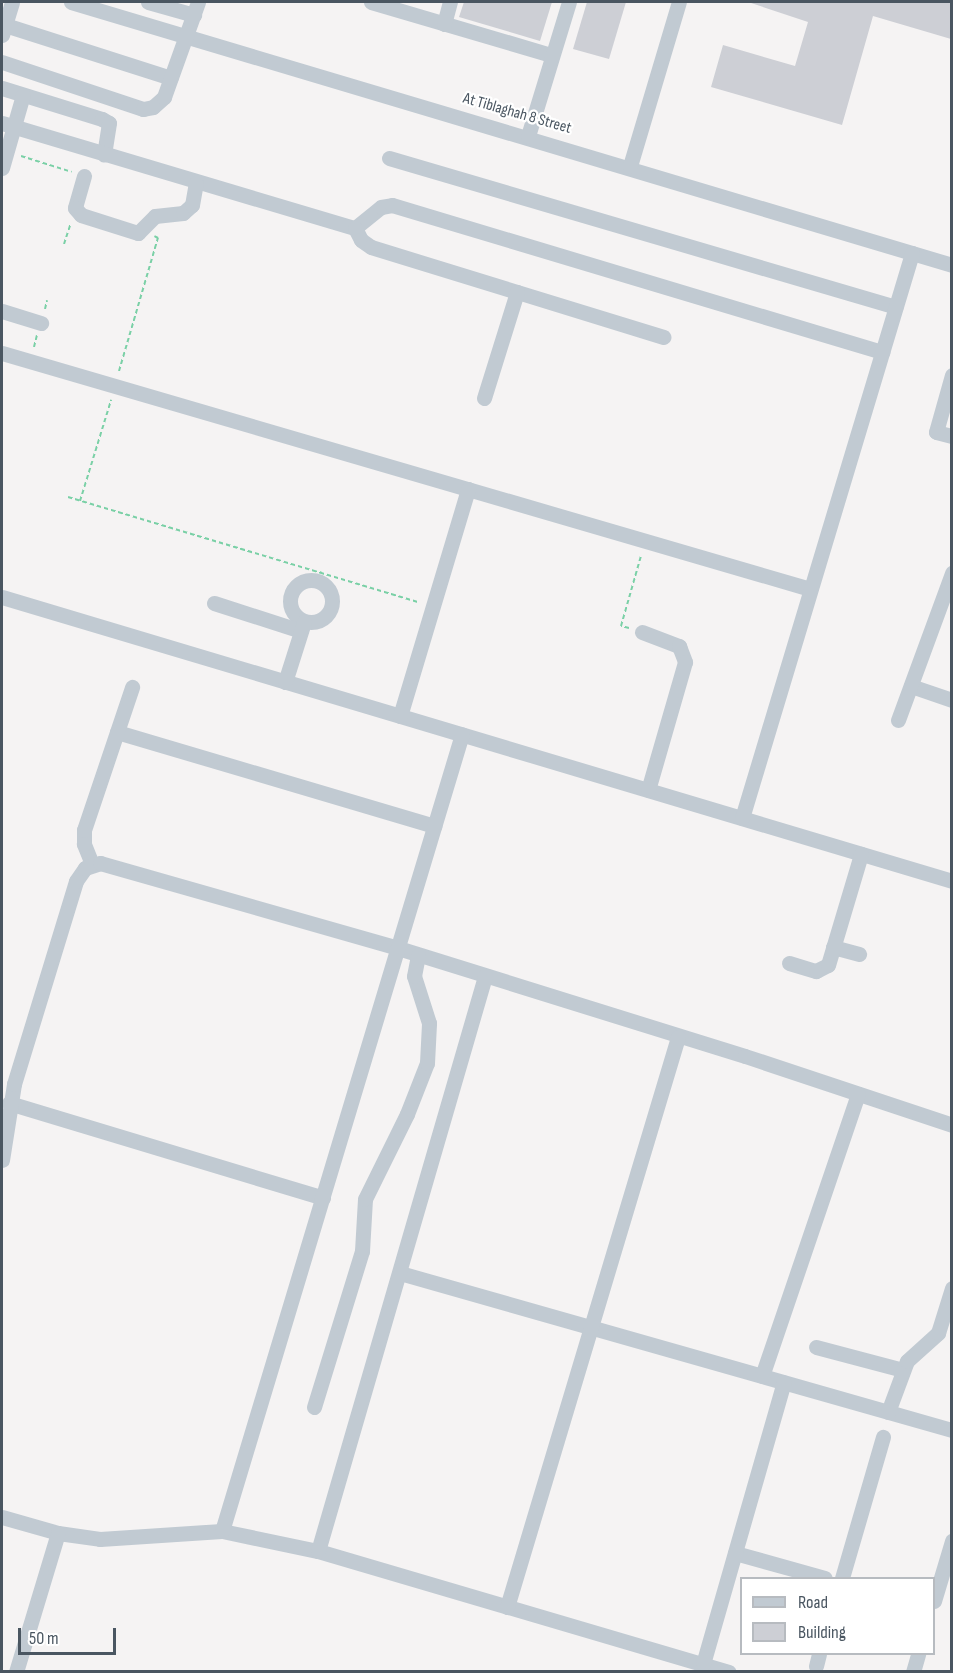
<!DOCTYPE html>
<html>
<head>
<meta charset="utf-8">
<style>
  body { margin:0 }
  #map { position:relative; width:953px; height:1673px; overflow:hidden; background:#f5f3f3; font-family:"Sofia Sans Condensed",sans-serif }
  div>[style] { position:absolute }
  .building>* { inset:0; background:#cdcfd5 }
  .path>* { height:2px; margin-top:-1px; transform-origin:0; background:repeating-linear-gradient(90deg,#7ad0a6 0 4.5px,transparent 0 7.5px) }
  .minor>* { height:15px; margin:-7.5px; padding:0 7.5px; transform-origin:7.5px; border-radius:7.5px; background:#c1cad2 }
  .minor>.ring { margin:-7.5px; padding:0; box-sizing:content-box; background:none; border:15px solid #c1cad2; border-radius:50% }
  span { translate:-50% -50%; white-space:nowrap; text-align:center; line-height:1.15; -webkit-text-stroke:4.5px #fff; paint-order:stroke }
  .street-label { font-size:16px; color:#4a5661 }
  .frame { position:absolute; inset:0; border:3px solid #4a5661; pointer-events:none }
  .legend { position:absolute; left:740px; top:1577px; width:195px; height:78px; box-sizing:border-box; background:#fff; border:2px solid #b7bbc0; margin:0; padding:8px 10px; list-style:none; font-size:18px; color:#4a5661 }
  .legend li { display:flex; align-items:center; gap:12px; height:30px }
  .legend b { width:30px; border:2px solid #b7bbc0 }
  .scale { position:absolute; left:18px; top:1628px; width:98px; height:27px; box-sizing:border-box; border:3px solid #4a5661; border-top:0; padding-left:8px; font-size:18px; line-height:21px; white-space:nowrap; color:#4a5661; -webkit-text-stroke:4px #fff; paint-order:stroke }
</style>
</head>
<body>
<div id="map">
  <div class="building">
    <i style="clip-path:polygon(464px 2px,552px 2px,540px 41px,459px 17px)"></i>
    <i style="clip-path:polygon(587px 2px,626px 2px,609px 59px,573px 49px)"></i>
    <i style="clip-path:polygon(748px 2px,951px 2px,951px 39px,873px 16px,842px 125px,711px 87px,723px 45px,795px 66px,808px 22px)"></i>
  </div>
  <div class="path">
    <i style="left:21px;top:156px;width:53px;rotate:17.4deg"></i>
    <i style="left:64px;top:244px;width:20px;rotate:-72deg"></i>
    <i style="left:45px;top:309px;width:9px;rotate:-77deg"></i>
    <i style="left:34px;top:347px;width:12px;rotate:-76deg"></i>
    <i style="left:119px;top:371px;width:139px;rotate:-73.7deg"></i>
    <i style="left:158px;top:238px;width:4px;rotate:-153deg"></i>
    <i style="left:68px;top:497px;width:366px;rotate:16.7deg"></i>
    <i style="left:80px;top:501px;width:106px;rotate:-72.9deg"></i>
    <i style="left:318px;top:580px;width:9px;rotate:-69deg"></i>
    <i style="left:629px;top:628px;width:8px;rotate:-166deg"></i>
    <i style="left:621px;top:626px;width:73px;rotate:-74.1deg"></i>
  </div>
  <div class="minor">
    <i style="left:71px;top:2px;width:919px;rotate:16.62deg"></i>
    <i style="left:148px;top:2px;width:48px;rotate:15.8deg"></i>
    <i style="left:371px;top:2px;width:188px;rotate:16.4deg"></i>
    <i style="left:2px;top:24px;width:177px;rotate:17.7deg"></i>
    <i style="left:444px;top:24px;width:23px;rotate:-75deg"></i>
    <i style="left:2px;top:35px;width:34px;rotate:-73deg"></i>
    <i style="left:2px;top:62px;width:149px;rotate:18.4deg"></i>
    <i style="left:143px;top:109px;width:10px;rotate:-11deg"></i>
    <i style="left:153px;top:107px;width:15px;rotate:-42deg"></i>
    <i style="left:164px;top:97px;width:101px;rotate:-70.3deg"></i>
    <i style="left:2px;top:88px;width:105px;rotate:17.2deg"></i>
    <i style="left:102px;top:119px;width:8px;rotate:30deg"></i>
    <i style="left:109px;top:123px;width:32px;rotate:99deg"></i>
    <i style="left:2px;top:123px;width:368px;rotate:16.6deg"></i>
    <i style="left:355px;top:228px;width:33px;rotate:-39deg"></i>
    <i style="left:381px;top:207px;width:11px;rotate:-10deg"></i>
    <i style="left:392px;top:205px;width:512px;rotate:16.7deg"></i>
    <i style="left:528px;top:136px;width:140px;rotate:-73deg"></i>
    <i style="left:389px;top:158px;width:528px;rotate:16.38deg"></i>
    <i style="left:630px;top:166px;width:171px;rotate:-73.4deg"></i>
    <i style="left:2px;top:168px;width:76px;rotate:-74deg"></i>
    <i style="left:84px;top:176px;width:33px;rotate:106deg"></i>
    <i style="left:75px;top:208px;width:9px;rotate:49deg"></i>
    <i style="left:81px;top:215px;width:60px;rotate:17.5deg"></i>
    <i style="left:138px;top:233px;width:24px;rotate:-45deg"></i>
    <i style="left:155px;top:216px;width:28px;rotate:-6deg"></i>
    <i style="left:183px;top:213px;width:12px;rotate:-42deg"></i>
    <i style="left:192px;top:205px;width:22px;rotate:-80deg"></i>
    <i style="left:355px;top:228px;width:13px;rotate:63deg"></i>
    <i style="left:361px;top:240px;width:12px;rotate:35deg"></i>
    <i style="left:371px;top:247px;width:306px;rotate:17.1deg"></i>
    <i style="left:2px;top:311px;width:41px;rotate:17.1deg"></i>
    <i style="left:2px;top:353px;width:842px;rotate:16.28deg"></i>
    <i style="left:952px;top:375px;width:59px;rotate:105.7deg"></i>
    <i style="left:936px;top:432px;width:16px;rotate:14deg"></i>
    <i style="left:484px;top:398px;width:111px;rotate:-72.7deg"></i>
    <i class="ring" style="left:290px;top:580px;width:27px;height:27px"></i>
    <i style="left:2px;top:597px;width:992px;rotate:16.64deg"></i>
    <i style="left:214px;top:603px;width:91px;rotate:17.8deg"></i>
    <i style="left:642px;top:632px;width:40px;rotate:21deg"></i>
    <i style="left:679px;top:646px;width:17px;rotate:69deg"></i>
    <i style="left:685px;top:662px;width:133px;rotate:106.1deg"></i>
    <i style="left:285px;top:682px;width:63px;rotate:-72.4deg"></i>
    <i style="left:911px;top:686px;width:43px;rotate:18.9deg"></i>
    <i style="left:400px;top:716px;width:237px;rotate:-73.3deg"></i>
    <i style="left:898px;top:720px;width:157px;rotate:-69.8deg"></i>
    <i style="left:117px;top:732px;width:331px;rotate:16.5deg"></i>
    <i style="left:742px;top:818px;width:590px;rotate:-73.25deg"></i>
    <i style="left:92px;top:864px;width:22px;rotate:-112deg"></i>
    <i style="left:84px;top:844px;width:14px;rotate:-90deg"></i>
    <i style="left:84px;top:830px;width:151px;rotate:-71.4deg"></i>
    <i style="left:833px;top:947px;width:27px;rotate:15deg"></i>
    <i style="left:789px;top:963px;width:28px;rotate:17deg"></i>
    <i style="left:816px;top:971px;width:13px;rotate:-27deg"></i>
    <i style="left:828px;top:965px;width:116px;rotate:-73.4deg"></i>
    <i style="left:9px;top:1103px;width:328px;rotate:16.8deg"></i>
    <i style="left:2px;top:1160px;width:77px;rotate:-81deg"></i>
    <i style="left:14px;top:1084px;width:212px;rotate:-73deg"></i>
    <i style="left:76px;top:881px;width:16px;rotate:-55deg"></i>
    <i style="left:85px;top:868px;width:16px;rotate:-18deg"></i>
    <i style="left:100px;top:863px;width:310px;rotate:15.9deg"></i>
    <i style="left:398px;top:948px;width:363px;rotate:17.3deg"></i>
    <i style="left:745px;top:1056px;width:218px;rotate:18.4deg"></i>
    <i style="left:400px;top:1273px;width:574px;rotate:15.88deg"></i>
    <i style="left:816px;top:1347px;width:90px;rotate:14.8deg"></i>
    <i style="left:762px;top:1376px;width:298px;rotate:-71.2deg"></i>
    <i style="left:314px;top:1407px;width:163px;rotate:-72.9deg"></i>
    <i style="left:362px;top:1251px;width:52px;rotate:-86.7deg"></i>
    <i style="left:365px;top:1199px;width:95px;rotate:-63.7deg"></i>
    <i style="left:407px;top:1114px;width:55px;rotate:-68.6deg"></i>
    <i style="left:427px;top:1063px;width:40px;rotate:-87.1deg"></i>
    <i style="left:429px;top:1023px;width:49px;rotate:-107.7deg"></i>
    <i style="left:414px;top:976px;width:21px;rotate:-79deg"></i>
    <i style="left:888px;top:1412px;width:54px;rotate:-69.6deg"></i>
    <i style="left:907px;top:1361px;width:42px;rotate:-42.1deg"></i>
    <i style="left:938px;top:1333px;width:47px;rotate:-72.7deg"></i>
    <i style="left:2px;top:1517px;width:58px;rotate:15.9deg"></i>
    <i style="left:58px;top:1533px;width:42px;rotate:8.1deg"></i>
    <i style="left:100px;top:1539px;width:122px;rotate:-3.8deg"></i>
    <i style="left:222px;top:1531px;width:98px;rotate:11.8deg"></i>
    <i style="left:318px;top:1551px;width:428px;rotate:16.4deg"></i>
    <i style="left:222px;top:1531px;width:832px;rotate:-73.24deg"></i>
    <i style="left:318px;top:1551px;width:599px;rotate:-73.8deg"></i>
    <i style="left:735px;top:1553px;width:93px;rotate:15.5deg"></i>
    <i style="left:842px;top:1578px;width:147px;rotate:-73.8deg"></i>
    <i style="left:934px;top:1601px;width:63px;rotate:-73.3deg"></i>
    <i style="left:507px;top:1607px;width:595px;rotate:-73.3deg"></i>
    <i style="left:703px;top:1664px;width:293px;rotate:-74deg"></i>
    <i style="left:816px;top:1666px;width:12px;rotate:-76deg"></i>
    <i style="left:16px;top:1672px;width:145px;rotate:-73.2deg"></i>
    <i style="left:913px;top:1672px;width:19px;rotate:-74deg"></i>
  </div>
  <div class="street-label">
    <span style="left:517px;top:114px;rotate:16deg">At Tiblaghah 8 Street</span>
  </div>
  <div class="frame"></div>
  <ul class="legend">
  <li><b style="height:8px;background:#c1cad2"></b>Road</li>
  <li><b style="height:16px;background:#cdcfd5"></b>Building</li>
  </ul>
  <div class="scale">50 m</div>
</div>
</body>
</html>
